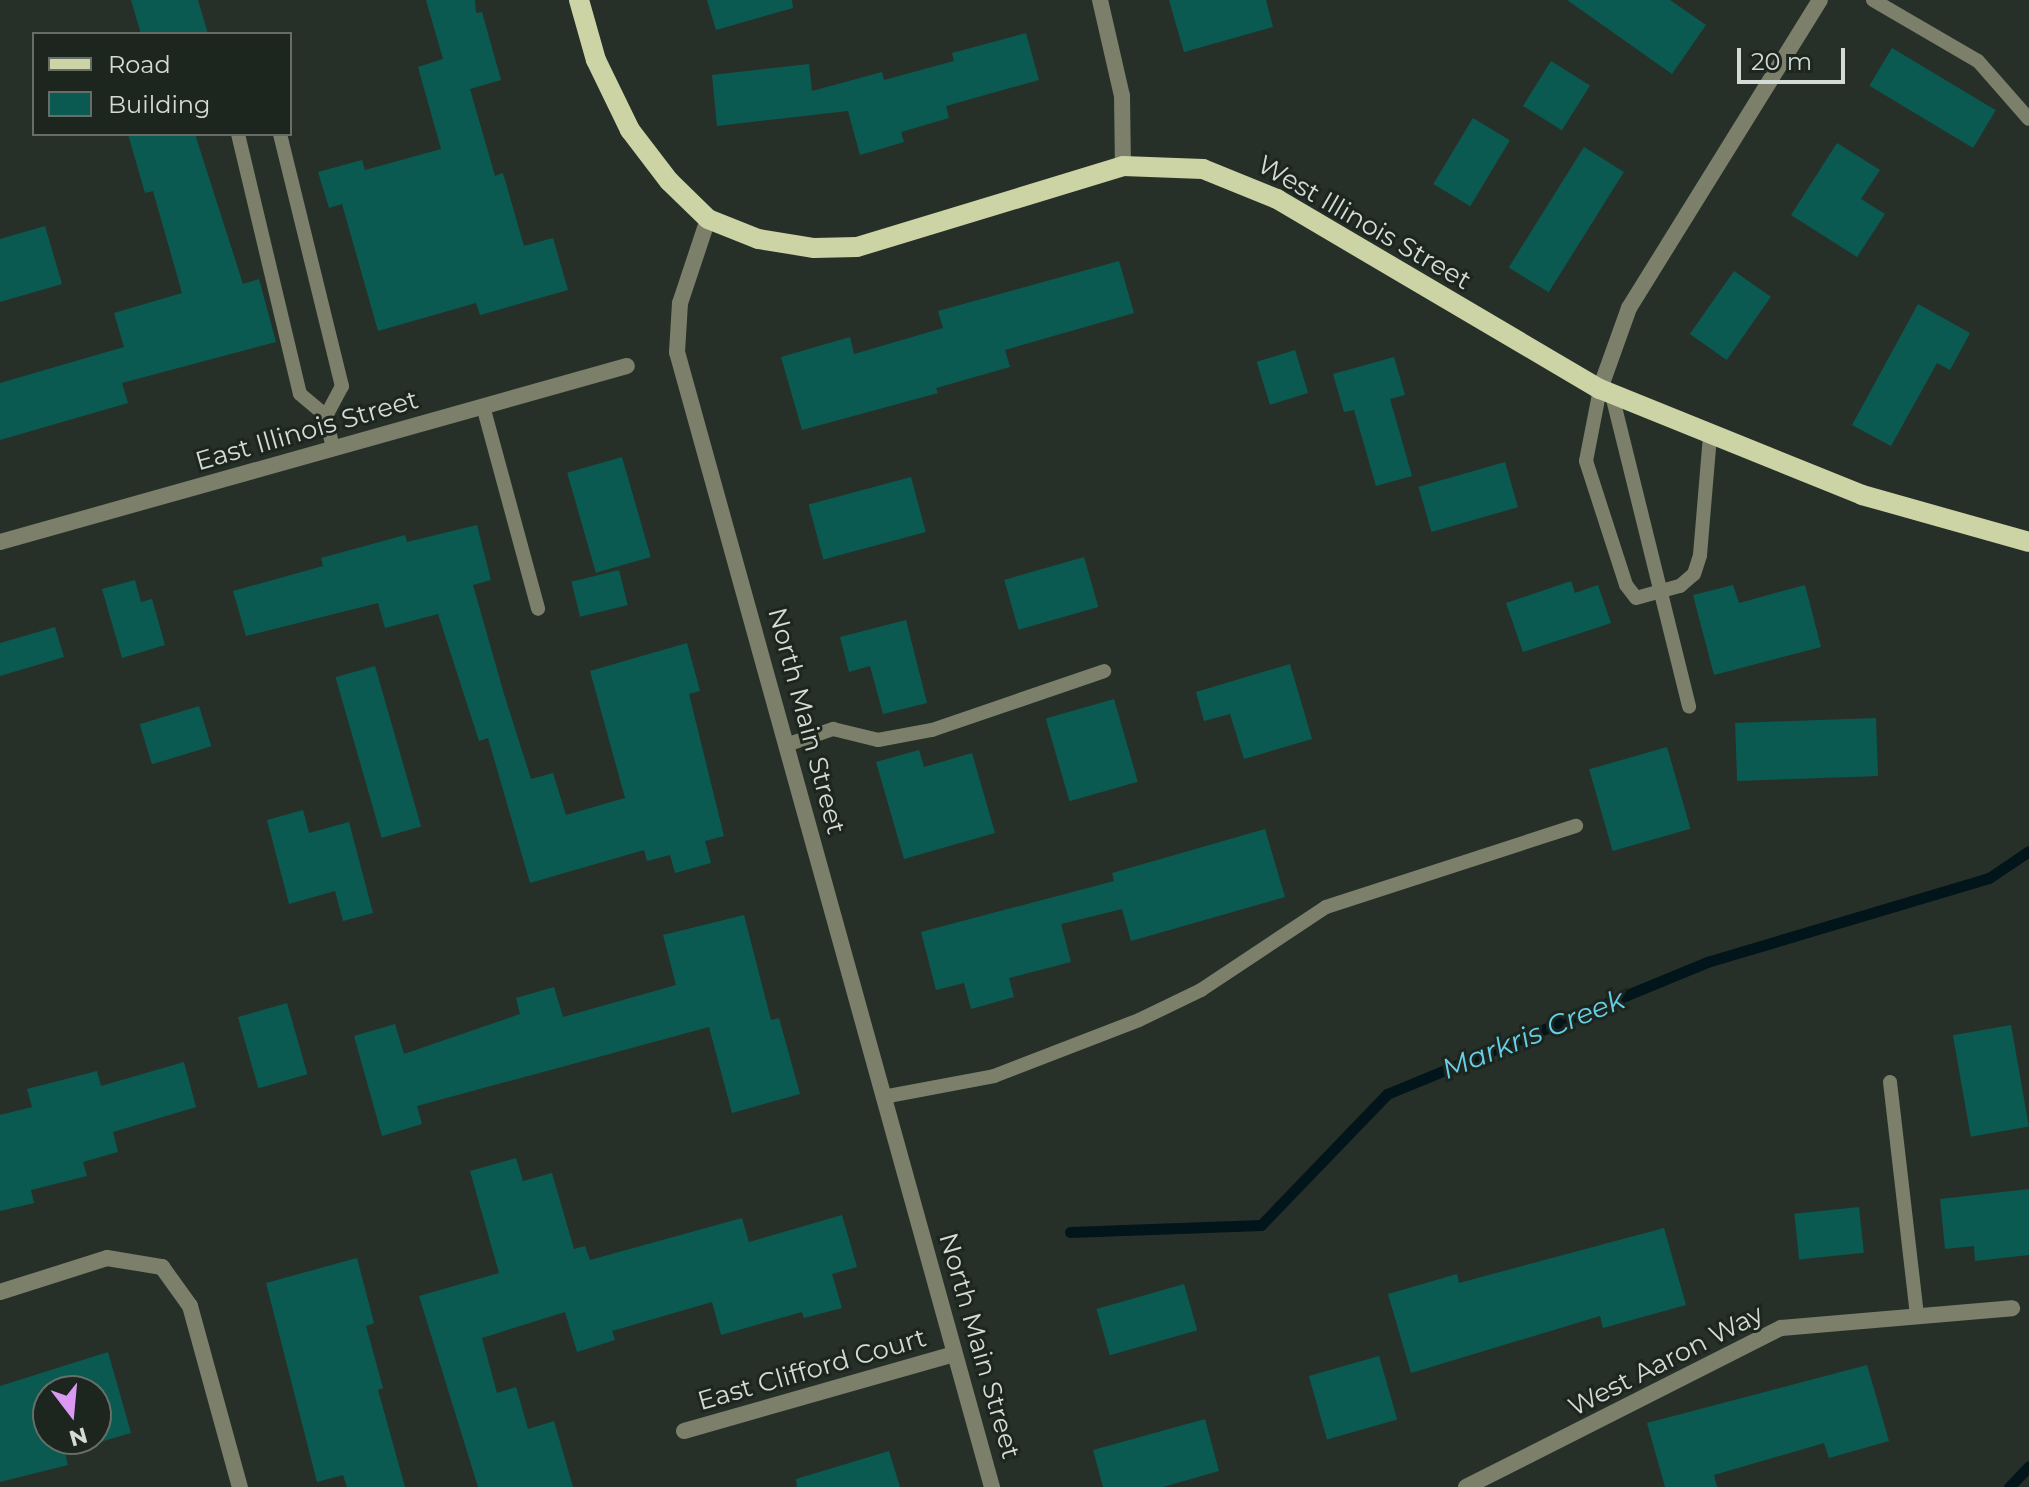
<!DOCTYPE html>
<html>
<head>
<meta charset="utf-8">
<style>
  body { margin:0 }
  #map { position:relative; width:2029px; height:1487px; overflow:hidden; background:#263028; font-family:Montserrat,sans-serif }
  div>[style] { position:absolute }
  .stream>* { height:11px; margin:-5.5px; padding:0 5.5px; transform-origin:5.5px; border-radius:5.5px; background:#02151a }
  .building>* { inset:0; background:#0b5a51; transform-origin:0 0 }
  .service>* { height:14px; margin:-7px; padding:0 7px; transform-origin:7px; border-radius:7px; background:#7c806a }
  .minor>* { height:16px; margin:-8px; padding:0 8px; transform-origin:8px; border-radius:8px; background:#7c806a }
  .tertiary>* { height:16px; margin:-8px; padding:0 8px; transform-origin:8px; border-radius:8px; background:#7c806a }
  .primary>* { height:20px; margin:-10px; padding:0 10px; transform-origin:10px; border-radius:10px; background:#ccd3a5 }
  span { translate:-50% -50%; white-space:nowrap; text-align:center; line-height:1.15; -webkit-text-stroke:6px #1d261e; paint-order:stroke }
  .street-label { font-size:26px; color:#d4dad5 }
  .water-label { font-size:28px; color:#68cfe9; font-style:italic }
  .legend { position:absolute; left:32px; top:32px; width:260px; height:104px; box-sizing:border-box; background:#1d261e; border:2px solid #666e67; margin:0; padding:10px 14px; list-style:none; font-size:24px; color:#d4dad5 }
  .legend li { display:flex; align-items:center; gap:16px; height:40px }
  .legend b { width:40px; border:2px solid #666e67 }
  .north { position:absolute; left:32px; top:1375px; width:80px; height:80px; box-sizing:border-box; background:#1d261e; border:2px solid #666e67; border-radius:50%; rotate:164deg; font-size:22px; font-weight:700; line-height:32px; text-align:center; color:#d4dad5 }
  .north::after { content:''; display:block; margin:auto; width:28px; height:36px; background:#dc99f4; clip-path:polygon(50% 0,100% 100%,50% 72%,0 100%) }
  .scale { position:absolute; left:1737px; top:48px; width:108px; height:36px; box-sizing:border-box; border:4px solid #d4dad5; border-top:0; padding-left:10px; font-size:24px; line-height:28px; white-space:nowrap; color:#d4dad5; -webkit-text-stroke:6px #1d261e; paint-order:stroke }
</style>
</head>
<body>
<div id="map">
  <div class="stream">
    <i style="left:1070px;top:1232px;width:191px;rotate:-2.1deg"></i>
    <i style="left:1261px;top:1225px;width:182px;rotate:-46.1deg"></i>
    <i style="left:1387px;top:1094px;width:346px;rotate:-22.4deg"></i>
    <i style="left:1707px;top:962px;width:294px;rotate:-16.6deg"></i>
    <i style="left:1989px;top:878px;width:48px;rotate:-34deg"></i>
    <i style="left:2009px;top:1487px;width:29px;rotate:-46deg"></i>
  </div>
  <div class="building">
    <i style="clip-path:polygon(131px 0,198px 0,208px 34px,141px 34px)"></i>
    <i style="clip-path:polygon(426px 0,475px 0,476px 13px,482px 12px,501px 80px,470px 89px,495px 176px,503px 173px,524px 246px,553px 238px,568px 290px,480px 315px,476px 303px,378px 331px,342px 204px,329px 208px,318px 172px,362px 160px,365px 170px,441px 149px,418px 67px,443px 59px)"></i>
    <i style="clip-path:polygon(707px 0,792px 0,793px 8px,716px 30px)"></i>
    <i style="clip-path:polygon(1169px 0,1266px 0,1273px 27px,1184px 52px)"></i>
    <i style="clip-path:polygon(1567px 0,1670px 0,1706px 25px,1672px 74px)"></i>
    <i style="clip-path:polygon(1026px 33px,1039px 80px,946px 106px,949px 118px,901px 132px,904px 142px,860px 155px,848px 111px,717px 126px,712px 75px,809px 64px,812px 91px,882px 72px,884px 80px,954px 61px,952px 53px)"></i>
    <i style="left:1892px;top:48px;width:121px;height:44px;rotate:31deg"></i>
    <i style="left:1551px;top:61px;width:46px;height:53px;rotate:32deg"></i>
    <i style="left:1473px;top:118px;width:43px;height:77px;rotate:31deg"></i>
    <i style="clip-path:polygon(128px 134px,195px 134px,243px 284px,259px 279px,276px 342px,122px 383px,128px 403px,0 440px,0 383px,124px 347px,114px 313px,182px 293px,153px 191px,145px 193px)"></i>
    <i style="clip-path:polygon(1837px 143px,1880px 170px,1861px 199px,1885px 214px,1857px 257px,1791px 215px)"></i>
    <i style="left:1584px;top:147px;width:47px;height:142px;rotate:32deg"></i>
    <i style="clip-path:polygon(45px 226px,62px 284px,0 302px,0 239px)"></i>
    <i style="clip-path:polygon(1119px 261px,1134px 313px,1005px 350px,1010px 367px,936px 388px,938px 393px,802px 430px,781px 357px,850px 337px,854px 354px,943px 328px,938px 311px)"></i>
    <i style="left:1734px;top:271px;width:45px;height:77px;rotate:35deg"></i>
    <i style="clip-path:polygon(1918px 304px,1970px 333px,1950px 370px,1937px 363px,1891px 446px,1852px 425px)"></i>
    <i style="left:1295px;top:350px;width:45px;height:40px;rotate:73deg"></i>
    <i style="clip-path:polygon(1394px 357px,1405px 395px,1390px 399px,1412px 476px,1376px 486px,1354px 410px,1344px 412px,1333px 374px)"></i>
    <i style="left:622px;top:457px;width:104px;height:57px;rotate:74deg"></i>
    <i style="left:1505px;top:462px;width:47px;height:90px;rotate:74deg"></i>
    <i style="left:911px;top:477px;width:57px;height:106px;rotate:75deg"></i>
    <i style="clip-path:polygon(477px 525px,491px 580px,473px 585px,504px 694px,531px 779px,553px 773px,566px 815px,625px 798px,590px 671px,687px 643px,700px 691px,689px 694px,724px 836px,705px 841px,711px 863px,675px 873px,670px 855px,647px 861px,644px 850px,530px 883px,488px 738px,479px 741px,438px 614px,385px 628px,378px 603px,246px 636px,233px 591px,323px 566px,321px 558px,405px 535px,407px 542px)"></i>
    <i style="left:1084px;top:557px;width:52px;height:83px;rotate:74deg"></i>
    <i style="left:619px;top:570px;width:36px;height:49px;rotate:76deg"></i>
    <i style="clip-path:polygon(135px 580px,141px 602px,152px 599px,165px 645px,122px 658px,102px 589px)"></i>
    <i style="clip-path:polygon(1571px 581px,1575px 593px,1598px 585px,1611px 623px,1523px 652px,1506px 603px)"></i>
    <i style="clip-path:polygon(1733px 585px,1739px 603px,1805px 585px,1821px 647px,1714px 675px,1693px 595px)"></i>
    <i style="clip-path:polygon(906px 620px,927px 703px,883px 714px,870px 666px,849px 672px,840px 637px)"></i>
    <i style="clip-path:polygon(55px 627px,64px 657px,0 676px,0 643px)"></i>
    <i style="clip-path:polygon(1290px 664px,1312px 739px,1244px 759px,1230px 714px,1204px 721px,1196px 692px)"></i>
    <i style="left:375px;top:666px;width:167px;height:41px;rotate:74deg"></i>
    <i style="left:1114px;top:699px;width:86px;height:71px;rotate:74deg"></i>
    <i style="left:199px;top:706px;width:42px;height:62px;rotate:73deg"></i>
    <i style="left:1876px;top:718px;width:58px;height:141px;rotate:88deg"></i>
    <i style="left:1667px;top:747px;width:85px;height:81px;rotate:74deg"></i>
    <i style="clip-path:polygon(919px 750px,924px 767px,972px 753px,995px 833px,904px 859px,876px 762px)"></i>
    <i style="clip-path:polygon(303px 810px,309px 833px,349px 822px,373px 913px,343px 921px,335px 891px,289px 904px,267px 820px)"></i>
    <i style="clip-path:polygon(1265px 829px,1285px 897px,1131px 941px,1122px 909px,1061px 924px,1071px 962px,1009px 978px,1014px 997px,971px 1009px,964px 983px,936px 990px,921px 932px,1114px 881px,1112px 873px)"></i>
    <i style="clip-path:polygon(744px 915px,771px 1020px,779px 1018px,800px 1094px,732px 1113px,709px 1027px,417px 1106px,422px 1124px,382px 1136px,354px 1036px,395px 1024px,404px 1054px,520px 1014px,516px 998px,554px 987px,563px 1017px,676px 985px,663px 935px)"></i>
    <i style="left:287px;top:1003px;width:74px;height:51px;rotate:74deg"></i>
    <i style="left:2011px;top:1025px;width:103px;height:59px;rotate:80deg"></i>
    <i style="clip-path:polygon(184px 1062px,196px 1107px,113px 1132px,118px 1152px,83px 1162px,87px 1176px,31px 1190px,34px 1203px,0 1211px,0 1115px,32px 1107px,27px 1089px,97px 1071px,101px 1086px)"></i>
    <i style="clip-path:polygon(516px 1158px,523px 1181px,552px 1173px,574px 1249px,585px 1246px,590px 1260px,742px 1218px,749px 1242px,842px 1215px,857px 1267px,832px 1274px,842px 1308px,804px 1318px,802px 1312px,721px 1335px,712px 1302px,612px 1331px,615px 1340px,577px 1352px,565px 1312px,482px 1338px,497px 1393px,516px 1387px,528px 1429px,554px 1421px,573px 1487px,478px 1487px,419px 1296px,499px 1273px,470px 1171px)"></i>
    <i style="clip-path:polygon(2029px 1189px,2029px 1255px,1975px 1261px,1974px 1246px,1945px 1249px,1940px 1199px)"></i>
    <i style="left:1859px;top:1207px;width:46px;height:65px;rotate:84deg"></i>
    <i style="clip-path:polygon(1664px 1228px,1686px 1305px,1603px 1328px,1600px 1316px,1411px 1373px,1388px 1294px,1457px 1274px,1459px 1283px)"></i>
    <i style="clip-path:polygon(357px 1258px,374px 1323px,366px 1326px,383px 1388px,378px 1390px,405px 1487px,347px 1487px,343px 1475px,317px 1482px,266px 1283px)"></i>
    <i style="left:1184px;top:1284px;width:48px;height:91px;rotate:74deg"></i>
    <i style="clip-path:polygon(evenodd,108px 1352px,131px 1433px,65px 1452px,68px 1465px,0 1482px,0 1386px,108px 1352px,48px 1391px,96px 1391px,96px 1439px,48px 1439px,48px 1391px)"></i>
    <i style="left:1379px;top:1356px;width:66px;height:73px;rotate:74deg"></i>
    <i style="clip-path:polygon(1867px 1365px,1889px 1441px,1829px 1458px,1824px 1443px,1714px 1475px,1717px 1487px,1665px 1487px,1647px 1423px)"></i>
    <i style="clip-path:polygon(1205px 1419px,1219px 1471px,1163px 1487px,1103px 1487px,1093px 1450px)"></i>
    <i style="clip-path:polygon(889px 1451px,900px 1487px,797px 1487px,796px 1479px)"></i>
  </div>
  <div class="service">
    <i style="left:1873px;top:0;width:121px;rotate:30.2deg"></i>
    <i style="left:1978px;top:61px;width:77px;rotate:48.7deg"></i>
    <i style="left:238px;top:134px;width:267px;rotate:76.6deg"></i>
    <i style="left:300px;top:394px;width:34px;rotate:40deg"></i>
    <i style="left:326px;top:416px;width:34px;rotate:78deg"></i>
    <i style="left:280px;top:134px;width:260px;rotate:76.2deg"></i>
    <i style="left:342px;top:386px;width:34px;rotate:118deg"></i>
    <i style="left:1600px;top:389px;width:73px;rotate:101deg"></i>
    <i style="left:1586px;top:461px;width:130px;rotate:72.1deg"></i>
    <i style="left:1626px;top:585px;width:16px;rotate:52deg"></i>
    <i style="left:1636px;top:598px;width:46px;rotate:-15.3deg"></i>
    <i style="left:1680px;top:586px;width:18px;rotate:-41deg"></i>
    <i style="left:1694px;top:574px;width:20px;rotate:-72deg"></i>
    <i style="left:1700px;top:555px;width:119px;rotate:-85.2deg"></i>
    <i style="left:1612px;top:395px;width:321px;rotate:76.1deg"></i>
    <i style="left:483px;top:406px;width:210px;rotate:74.8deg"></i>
    <i style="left:786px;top:745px;width:50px;rotate:-18.8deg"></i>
    <i style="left:833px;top:729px;width:46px;rotate:13.7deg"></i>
    <i style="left:878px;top:740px;width:55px;rotate:-10.5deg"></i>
    <i style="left:932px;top:730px;width:182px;rotate:-18.9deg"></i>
    <i style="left:1890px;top:1082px;width:234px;rotate:83.4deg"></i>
    <i style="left:883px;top:1097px;width:113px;rotate:-10.7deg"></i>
    <i style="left:994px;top:1076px;width:155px;rotate:-21.1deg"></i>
    <i style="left:1139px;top:1020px;width:69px;rotate:-25.8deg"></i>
    <i style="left:1201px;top:990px;width:150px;rotate:-33.6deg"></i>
    <i style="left:1326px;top:907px;width:263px;rotate:-18deg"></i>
  </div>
  <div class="minor">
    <i style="left:1100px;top:0;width:98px;rotate:77.1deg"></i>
    <i style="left:1122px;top:96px;width:70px;rotate:89.2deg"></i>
    <i style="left:1600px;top:389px;width:86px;rotate:-70.3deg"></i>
    <i style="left:1629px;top:308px;width:362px;rotate:-58.2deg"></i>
    <i style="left:0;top:1292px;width:112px;rotate:-17.6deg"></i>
    <i style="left:107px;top:1258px;width:56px;rotate:9.3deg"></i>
    <i style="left:162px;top:1267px;width:48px;rotate:54.3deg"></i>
    <i style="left:190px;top:1306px;width:188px;rotate:74.6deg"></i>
    <i style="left:684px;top:1431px;width:281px;rotate:-15.9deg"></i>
    <i style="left:1466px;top:1487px;width:353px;rotate:-26.8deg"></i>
    <i style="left:1781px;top:1328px;width:232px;rotate:-4.9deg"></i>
  </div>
  <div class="tertiary">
    <i style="left:708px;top:219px;width:89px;rotate:108.4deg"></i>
    <i style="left:680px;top:303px;width:49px;rotate:93.5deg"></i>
    <i style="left:677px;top:352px;width:1178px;rotate:74.49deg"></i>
    <i style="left:0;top:542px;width:651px;rotate:-15.68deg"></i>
  </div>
  <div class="primary">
    <i style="left:579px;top:0;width:62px;rotate:74.2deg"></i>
    <i style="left:596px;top:60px;width:78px;rotate:64.1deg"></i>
    <i style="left:630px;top:130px;width:64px;rotate:52.6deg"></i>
    <i style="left:669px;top:181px;width:54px;rotate:44.3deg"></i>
    <i style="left:708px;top:219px;width:54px;rotate:21.8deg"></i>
    <i style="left:758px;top:239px;width:57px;rotate:9.1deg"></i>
    <i style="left:814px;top:248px;width:43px;rotate:-1.3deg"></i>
    <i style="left:857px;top:247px;width:278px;rotate:-16.9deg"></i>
    <i style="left:1123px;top:166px;width:80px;rotate:2.1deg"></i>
    <i style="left:1203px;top:169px;width:80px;rotate:22.1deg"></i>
    <i style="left:1277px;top:199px;width:375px;rotate:30.5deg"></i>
    <i style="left:1600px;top:389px;width:283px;rotate:22deg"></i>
    <i style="left:1862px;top:495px;width:173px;rotate:15.7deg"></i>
  </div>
  <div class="street-label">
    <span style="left:1364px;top:223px;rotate:30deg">West Illinois Street</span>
    <span style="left:307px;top:431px;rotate:-16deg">East Illinois Street</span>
    <span style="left:806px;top:721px;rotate:75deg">North Main Street</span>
    <span style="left:979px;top:1346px;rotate:74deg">North Main Street</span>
    <span style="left:1666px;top:1361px;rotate:-27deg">West Aaron Way</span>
    <span style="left:812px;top:1370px;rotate:-16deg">East Clifford Court</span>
  </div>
  <div class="water-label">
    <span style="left:1533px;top:1034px;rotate:-22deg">Markris Creek</span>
  </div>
  <ul class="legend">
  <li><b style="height:10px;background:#ccd3a5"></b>Road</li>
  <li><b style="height:22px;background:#0b5a51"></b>Building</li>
  </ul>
  <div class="north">N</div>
  <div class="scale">20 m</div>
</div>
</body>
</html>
